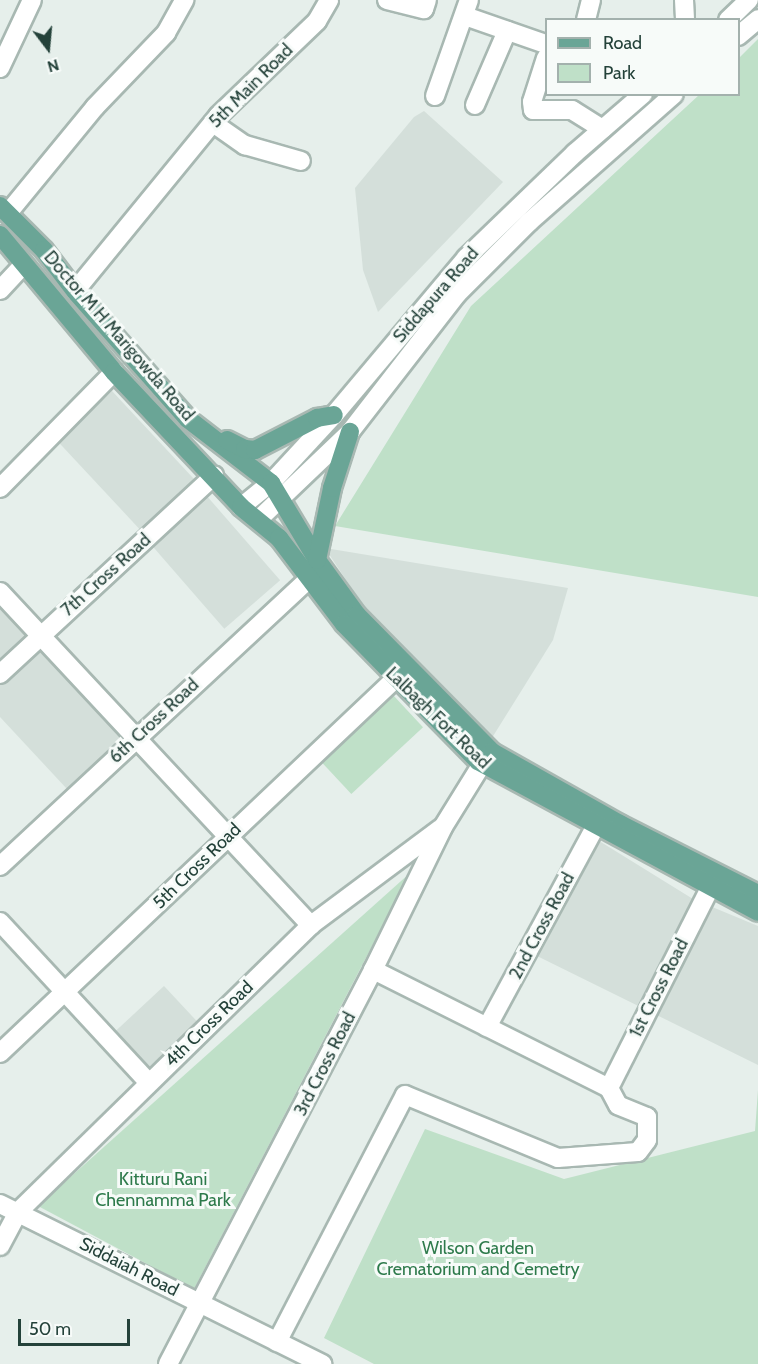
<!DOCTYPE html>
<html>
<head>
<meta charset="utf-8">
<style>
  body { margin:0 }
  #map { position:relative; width:758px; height:1364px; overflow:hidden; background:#e6efeb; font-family:Cabin,sans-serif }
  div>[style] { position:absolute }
  .built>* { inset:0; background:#d4dfda; transform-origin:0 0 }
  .green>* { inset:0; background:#bfe0c8; transform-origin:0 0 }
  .roads { filter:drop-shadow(2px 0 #a8b8b2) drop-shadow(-2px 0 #a8b8b2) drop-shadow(0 2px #a8b8b2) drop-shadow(0 -2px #a8b8b2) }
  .minor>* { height:18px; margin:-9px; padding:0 9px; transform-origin:9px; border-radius:9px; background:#fff }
  .secondary>* { height:18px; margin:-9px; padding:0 9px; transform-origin:9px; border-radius:9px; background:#fff }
  .primary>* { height:18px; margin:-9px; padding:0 9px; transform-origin:9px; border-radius:9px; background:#6aa596 }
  span { translate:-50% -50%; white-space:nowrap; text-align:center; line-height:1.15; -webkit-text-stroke:6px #f7fbf9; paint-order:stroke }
  .street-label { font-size:18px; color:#24423a }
  .park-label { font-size:18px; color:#2d7a4b }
  .legend { position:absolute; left:545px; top:18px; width:195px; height:78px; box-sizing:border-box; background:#f7fbf9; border:2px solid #a3b1ad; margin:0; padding:8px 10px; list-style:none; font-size:18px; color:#24423a }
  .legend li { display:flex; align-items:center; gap:12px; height:30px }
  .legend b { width:30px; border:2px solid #a3b1ad }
  .north { position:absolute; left:18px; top:18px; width:60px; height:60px; -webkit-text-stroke:4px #f7fbf9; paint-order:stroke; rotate:164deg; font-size:16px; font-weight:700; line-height:24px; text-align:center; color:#24423a }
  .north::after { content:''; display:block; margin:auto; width:21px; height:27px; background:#24423a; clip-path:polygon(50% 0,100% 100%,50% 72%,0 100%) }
  .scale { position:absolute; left:18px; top:1319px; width:112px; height:27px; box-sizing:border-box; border:3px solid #24423a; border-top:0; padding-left:8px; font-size:18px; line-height:21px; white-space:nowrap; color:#24423a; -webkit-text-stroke:4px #f7fbf9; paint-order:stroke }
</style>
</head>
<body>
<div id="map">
  <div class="built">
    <i style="clip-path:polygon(424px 111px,503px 182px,378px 312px,363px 270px,355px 188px,414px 117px)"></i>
    <i style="left:112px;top:391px;width:125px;height:74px;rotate:47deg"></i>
    <i style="left:206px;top:495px;width:113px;height:74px;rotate:49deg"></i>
    <i style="clip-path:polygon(325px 548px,568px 588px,553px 640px,490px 741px,365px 609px)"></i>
    <i style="clip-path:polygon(0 600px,34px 634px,0 667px)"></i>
    <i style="clip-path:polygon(41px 644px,125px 736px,67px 789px,0 717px,0 681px)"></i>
    <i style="clip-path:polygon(596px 839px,693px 899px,758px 926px,758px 1065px,535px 955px)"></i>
    <i style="left:164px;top:986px;width:52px;height:72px;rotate:47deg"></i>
  </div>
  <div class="green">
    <i style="clip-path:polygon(758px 39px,758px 597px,335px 526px,471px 306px,699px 95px,738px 94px,739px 58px)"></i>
    <i style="left:393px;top:695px;width:44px;height:98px;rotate:47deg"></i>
    <i style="clip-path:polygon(410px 873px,194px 1289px,38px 1206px)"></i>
    <i style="clip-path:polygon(758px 1090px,758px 1364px,374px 1364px,324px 1338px,425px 1129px,564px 1179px,755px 1131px)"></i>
  </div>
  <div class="roads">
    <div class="minor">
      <i style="left:387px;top:0;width:38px;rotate:14deg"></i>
      <i style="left:424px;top:9px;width:9px;rotate:-72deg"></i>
      <i style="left:684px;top:0;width:20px;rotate:87deg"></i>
      <i style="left:465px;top:16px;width:86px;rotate:19.1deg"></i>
      <i style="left:586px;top:20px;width:21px;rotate:-76deg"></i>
      <i style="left:546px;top:58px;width:46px;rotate:107.7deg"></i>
      <i style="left:532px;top:102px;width:8px;rotate:83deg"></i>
      <i style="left:533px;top:110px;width:39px"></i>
      <i style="left:572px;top:110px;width:36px;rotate:32deg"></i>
      <i style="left:0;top:68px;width:75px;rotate:-64.8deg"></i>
      <i style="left:435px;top:96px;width:102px;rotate:-70.5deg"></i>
      <i style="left:475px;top:105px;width:81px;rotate:-66.6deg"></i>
      <i style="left:213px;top:123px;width:39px;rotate:35deg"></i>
      <i style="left:245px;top:145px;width:58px;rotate:15.9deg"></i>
      <i style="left:8px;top:213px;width:137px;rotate:-50.6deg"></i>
      <i style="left:95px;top:107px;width:103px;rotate:-46.2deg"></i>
      <i style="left:166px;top:33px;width:38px;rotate:-61deg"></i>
      <i style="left:0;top:290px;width:35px;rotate:-47deg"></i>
      <i style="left:75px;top:291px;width:226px;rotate:-50.7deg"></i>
      <i style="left:218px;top:116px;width:137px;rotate:-43.8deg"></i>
      <i style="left:317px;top:21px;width:24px;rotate:-60deg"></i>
      <i style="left:0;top:488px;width:163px;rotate:-45.5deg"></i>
      <i style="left:0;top:592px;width:456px;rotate:47deg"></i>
      <i style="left:0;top:674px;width:292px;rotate:-42.8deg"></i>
      <i style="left:0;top:866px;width:425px;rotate:-42.9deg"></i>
      <i style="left:0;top:922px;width:219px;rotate:47.2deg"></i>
      <i style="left:487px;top:1027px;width:230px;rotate:-61.6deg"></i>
      <i style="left:0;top:1053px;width:544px;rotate:-43.44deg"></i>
      <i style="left:609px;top:1088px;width:224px;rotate:-63.2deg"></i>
      <i style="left:0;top:1246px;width:38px;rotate:-62deg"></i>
      <i style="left:18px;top:1212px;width:410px;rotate:-44.4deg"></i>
      <i style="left:311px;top:925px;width:161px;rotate:-36.7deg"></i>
      <i style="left:277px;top:1342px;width:278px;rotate:-62.6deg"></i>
      <i style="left:405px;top:1095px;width:165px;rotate:22.4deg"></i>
      <i style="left:558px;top:1158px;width:80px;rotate:-4.3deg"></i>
      <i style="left:638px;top:1152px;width:15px;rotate:-53deg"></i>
      <i style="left:647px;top:1140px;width:23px;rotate:-90deg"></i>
      <i style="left:647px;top:1117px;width:31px;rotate:-158deg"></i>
      <i style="left:618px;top:1105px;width:19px;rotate:-118deg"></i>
      <i style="left:609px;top:1088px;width:264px;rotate:-153.4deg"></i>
      <i style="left:168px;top:1364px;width:444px;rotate:-62.5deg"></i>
      <i style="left:373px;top:970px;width:159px;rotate:-63.9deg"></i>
      <i style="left:443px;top:827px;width:74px;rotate:-58.2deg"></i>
    </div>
    <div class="secondary">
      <i style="left:728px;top:20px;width:29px;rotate:-44deg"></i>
      <i style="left:738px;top:36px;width:26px;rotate:-40deg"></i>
      <i style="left:241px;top:507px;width:38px;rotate:-39deg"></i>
      <i style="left:271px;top:483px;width:93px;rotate:-47.2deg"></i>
      <i style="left:334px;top:415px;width:205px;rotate:-49.9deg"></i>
      <i style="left:466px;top:258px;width:151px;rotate:-43.9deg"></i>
      <i style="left:575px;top:153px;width:90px;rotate:-40.9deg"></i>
      <i style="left:259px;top:519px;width:126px;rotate:-43.7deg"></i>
      <i style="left:350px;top:432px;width:175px;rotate:-52.2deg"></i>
      <i style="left:457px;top:294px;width:102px;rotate:-45deg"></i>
      <i style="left:529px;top:222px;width:193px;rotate:-41.4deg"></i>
      <i style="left:0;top:1204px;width:360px;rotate:26.4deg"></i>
    </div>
    <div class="primary">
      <i style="left:0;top:206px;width:62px;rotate:45deg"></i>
      <i style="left:44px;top:250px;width:51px;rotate:52.9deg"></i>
      <i style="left:75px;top:291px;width:171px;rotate:48.6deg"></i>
      <i style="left:188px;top:419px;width:105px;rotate:37.6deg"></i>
      <i style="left:271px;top:483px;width:90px;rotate:59.1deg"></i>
      <i style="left:317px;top:560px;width:68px;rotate:54deg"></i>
      <i style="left:357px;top:615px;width:192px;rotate:45.4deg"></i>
      <i style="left:492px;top:752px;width:147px;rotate:29.4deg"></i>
      <i style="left:620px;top:824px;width:155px;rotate:26.9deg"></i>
      <i style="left:0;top:235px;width:178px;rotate:50.2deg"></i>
      <i style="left:114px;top:372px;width:185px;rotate:46.7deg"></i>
      <i style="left:241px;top:507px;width:49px;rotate:39.2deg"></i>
      <i style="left:279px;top:538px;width:108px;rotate:52.9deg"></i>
      <i style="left:344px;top:624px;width:192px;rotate:45.6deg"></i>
      <i style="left:478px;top:761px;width:318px;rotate:28.3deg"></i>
      <i style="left:227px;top:440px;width:20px;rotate:27deg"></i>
      <i style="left:245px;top:449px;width:10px;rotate:6deg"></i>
      <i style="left:255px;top:450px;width:70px;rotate:-27.3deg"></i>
      <i style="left:317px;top:418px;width:17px;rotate:-10deg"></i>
      <i style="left:317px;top:560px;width:74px;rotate:-78.2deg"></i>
      <i style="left:332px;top:488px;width:59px;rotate:-72.2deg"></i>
    </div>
  </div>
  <div class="street-label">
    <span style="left:251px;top:86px;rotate:-45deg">5th Main Road</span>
    <span style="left:436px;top:295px;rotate:-49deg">Siddapura Road</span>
    <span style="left:119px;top:336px;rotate:49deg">Doctor M H Marigowda Road</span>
    <span style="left:106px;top:575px;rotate:-42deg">7th Cross Road</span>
    <span style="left:438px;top:718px;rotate:44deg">Lalbagh Fort Road</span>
    <span style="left:154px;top:721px;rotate:-43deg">6th Cross Road</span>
    <span style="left:197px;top:866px;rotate:-44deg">5th Cross Road</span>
    <span style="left:542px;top:926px;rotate:-62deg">2nd Cross Road</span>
    <span style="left:659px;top:988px;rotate:-63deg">1st Cross Road</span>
    <span style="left:209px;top:1024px;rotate:-44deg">4th Cross Road</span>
    <span style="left:325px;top:1064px;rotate:-63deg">3rd Cross Road</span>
    <span style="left:129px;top:1267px;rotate:27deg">Siddaiah Road</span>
  </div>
  <div class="park-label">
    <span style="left:163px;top:1190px">Kitturu Rani<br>Chennamma Park</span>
    <span style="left:478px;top:1259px">Wilson Garden<br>Crematorium and Cemetry</span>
  </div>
  <ul class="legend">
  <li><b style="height:8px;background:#6aa596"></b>Road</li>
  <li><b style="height:16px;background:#bfe0c8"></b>Park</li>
  </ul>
  <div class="north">N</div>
  <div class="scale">50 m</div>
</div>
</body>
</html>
